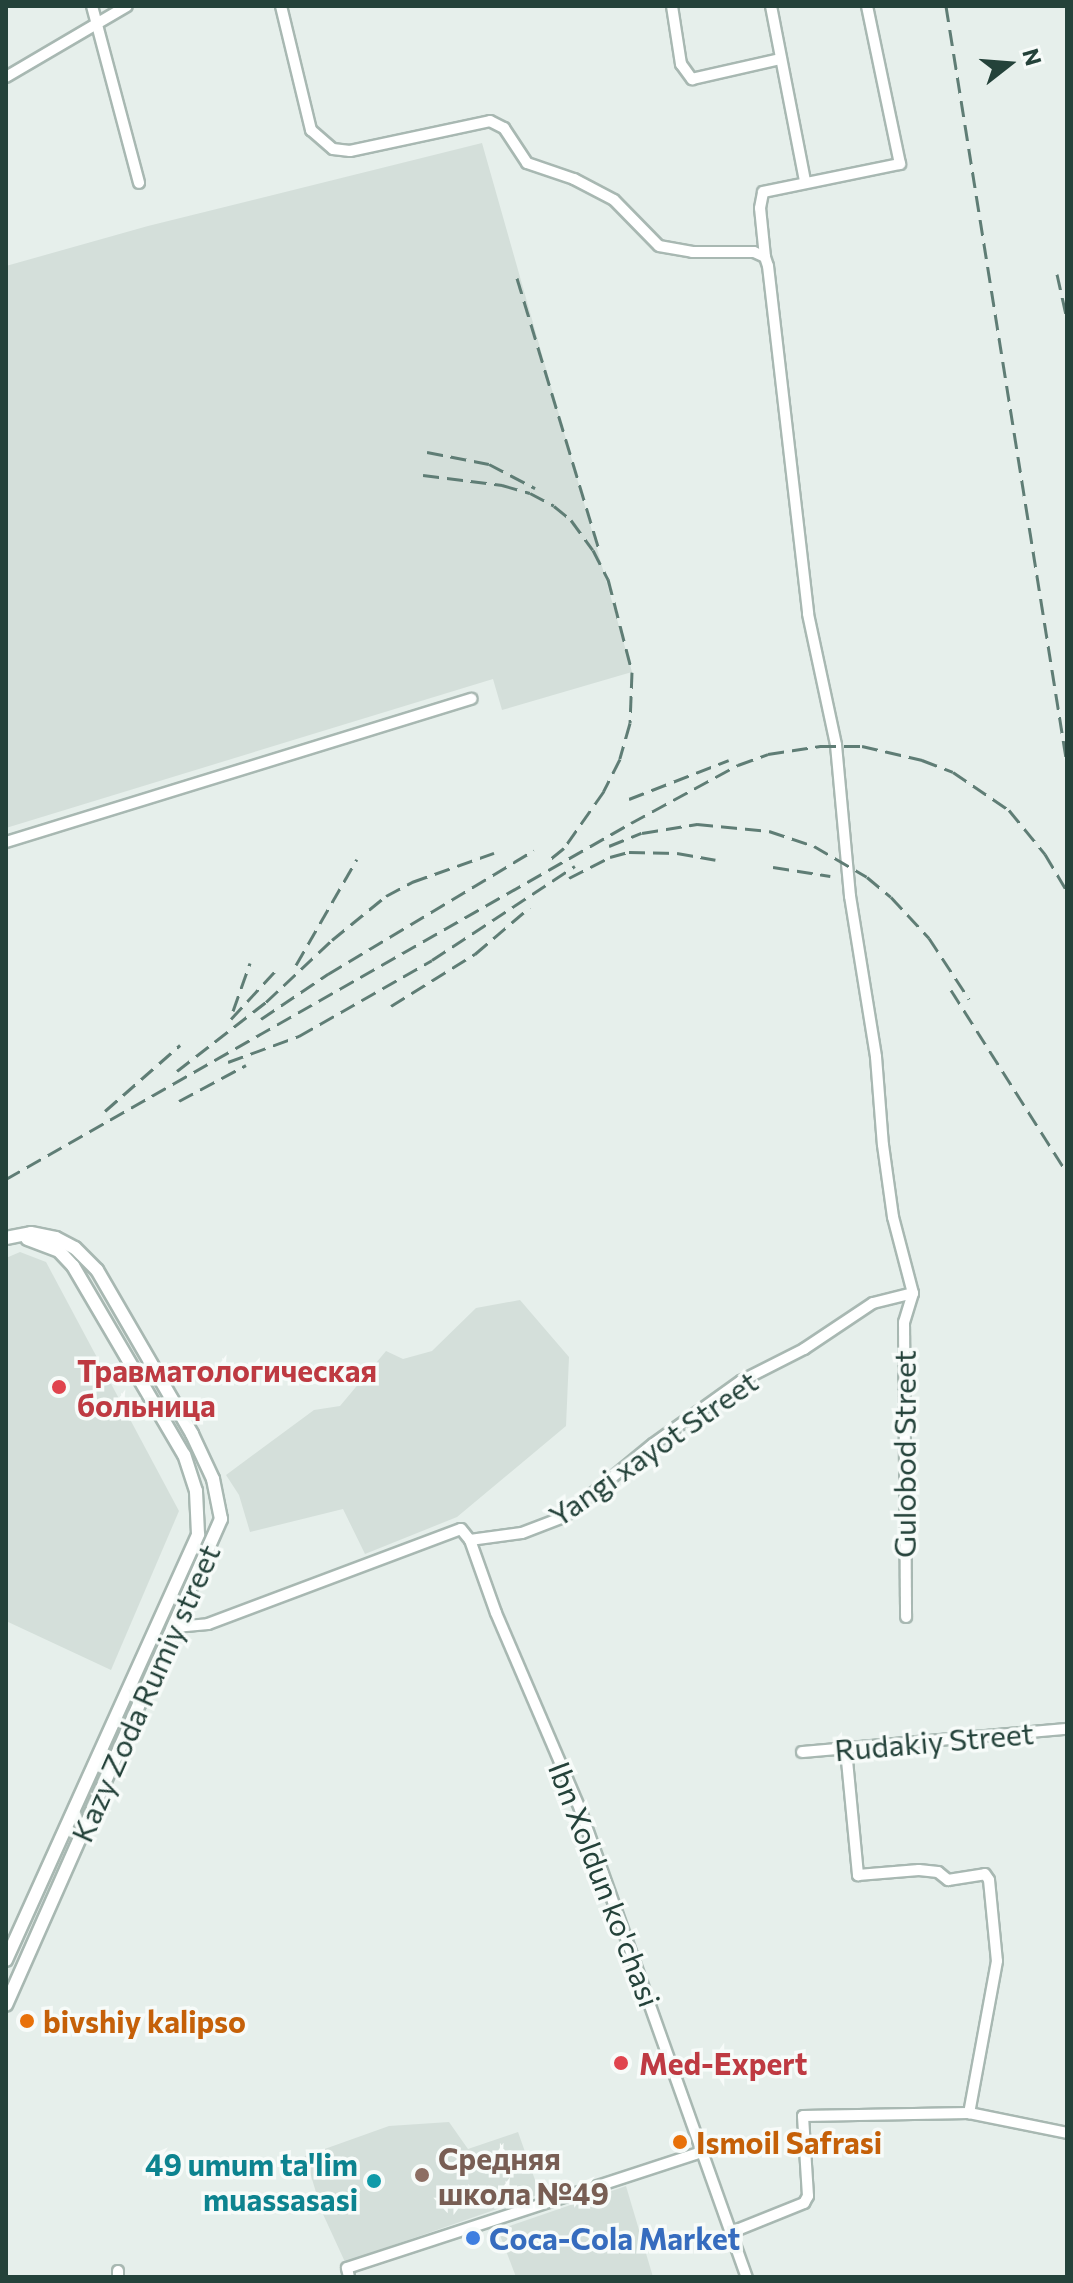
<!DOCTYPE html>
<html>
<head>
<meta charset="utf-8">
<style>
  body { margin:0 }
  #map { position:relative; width:1073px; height:2283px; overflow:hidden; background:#e6efeb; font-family:Commissioner,sans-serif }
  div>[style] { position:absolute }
  .built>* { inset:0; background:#d4dfda }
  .roads { filter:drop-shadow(2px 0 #a8b8b2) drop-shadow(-2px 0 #a8b8b2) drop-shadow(0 2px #a8b8b2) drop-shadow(0 -2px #a8b8b2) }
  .minor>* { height:10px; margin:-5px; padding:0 5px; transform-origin:5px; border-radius:5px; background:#fff }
  .tertiary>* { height:12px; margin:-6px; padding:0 6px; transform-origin:6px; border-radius:6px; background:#fff }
  .rail>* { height:3px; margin-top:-1.5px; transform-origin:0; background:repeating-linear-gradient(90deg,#5f7d75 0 16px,transparent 0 24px) }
  .dots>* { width:22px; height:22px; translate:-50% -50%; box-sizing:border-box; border:4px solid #f7fbf9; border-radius:50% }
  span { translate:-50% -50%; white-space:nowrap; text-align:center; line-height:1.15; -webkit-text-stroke:7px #f7fbf9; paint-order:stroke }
  .health-label { font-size:30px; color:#be3a42; font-weight:700 }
  .left { translate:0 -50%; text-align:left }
  .street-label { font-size:30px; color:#24423a }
  .food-label { font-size:30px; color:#c56008; font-weight:700 }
  .education-label { font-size:30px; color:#785e54; font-weight:700 }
  .culture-label { font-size:30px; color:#0d838f; font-weight:700 }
  .right { translate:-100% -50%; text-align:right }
  .shop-label { font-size:30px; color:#366cbe; font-weight:700 }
  .frame { position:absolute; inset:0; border:8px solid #24423a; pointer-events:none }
  .north { position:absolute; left:969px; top:24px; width:80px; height:80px; -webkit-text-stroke:6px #f7fbf9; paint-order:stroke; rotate:73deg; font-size:22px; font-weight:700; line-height:32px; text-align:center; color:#24423a }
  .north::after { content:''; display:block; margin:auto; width:28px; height:36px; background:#24423a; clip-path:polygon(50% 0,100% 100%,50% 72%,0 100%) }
</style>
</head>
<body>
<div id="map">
  <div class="built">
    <i style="clip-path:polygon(482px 143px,632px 672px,502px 710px,493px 679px,6px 828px,6px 266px,148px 226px)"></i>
    <i style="clip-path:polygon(20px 1252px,46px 1262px,179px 1511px,111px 1670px,6px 1621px,6px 1258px)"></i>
    <i style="clip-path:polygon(520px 1300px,569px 1357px,566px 1426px,457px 1517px,365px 1554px,343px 1509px,250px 1532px,239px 1495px,226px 1475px,314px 1410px,340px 1406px,386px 1351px,403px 1359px,432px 1351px,476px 1308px)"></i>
    <i style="clip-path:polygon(449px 2122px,468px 2149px,518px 2132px,540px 2194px,345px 2262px,322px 2212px,305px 2156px,389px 2126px)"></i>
    <i style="clip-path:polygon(626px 2186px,653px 2277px,516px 2277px,498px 2230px)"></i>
  </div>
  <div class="roads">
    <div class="minor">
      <i style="left:92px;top:6px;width:183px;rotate:75.1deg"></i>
      <i style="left:281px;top:6px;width:128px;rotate:76.4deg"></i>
      <i style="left:311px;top:130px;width:29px;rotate:41deg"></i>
      <i style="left:333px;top:149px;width:17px;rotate:7deg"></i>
      <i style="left:350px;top:151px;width:143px;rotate:-12.1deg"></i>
      <i style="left:490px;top:121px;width:16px;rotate:27deg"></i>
      <i style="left:504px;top:128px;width:42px;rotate:56.7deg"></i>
      <i style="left:527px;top:163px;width:50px;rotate:18.8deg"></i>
      <i style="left:574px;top:179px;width:45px;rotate:27.7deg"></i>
      <i style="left:614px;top:200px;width:64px;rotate:45.6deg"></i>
      <i style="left:659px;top:246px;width:34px;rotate:10deg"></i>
      <i style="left:692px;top:252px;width:62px"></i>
      <i style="left:754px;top:252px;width:12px;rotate:24deg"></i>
      <i style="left:765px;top:257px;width:9px;rotate:72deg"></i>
      <i style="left:768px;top:266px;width:350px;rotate:83.4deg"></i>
      <i style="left:808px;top:614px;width:134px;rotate:77.9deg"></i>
      <i style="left:836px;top:745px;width:152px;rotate:84.7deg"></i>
      <i style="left:850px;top:896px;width:163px;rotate:80.8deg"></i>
      <i style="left:876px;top:1057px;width:88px;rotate:85.5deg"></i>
      <i style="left:883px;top:1145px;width:73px;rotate:82.1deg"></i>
      <i style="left:893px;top:1217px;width:79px;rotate:75.3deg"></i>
      <i style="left:913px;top:1293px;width:30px;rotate:107deg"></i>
      <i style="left:904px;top:1322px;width:295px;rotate:89.6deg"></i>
      <i style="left:672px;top:6px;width:59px;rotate:81.2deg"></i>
      <i style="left:681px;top:64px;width:19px;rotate:54deg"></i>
      <i style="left:692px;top:79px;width:91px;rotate:-12.7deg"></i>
      <i style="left:771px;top:6px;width:178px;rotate:79deg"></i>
      <i style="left:6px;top:77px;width:140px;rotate:-30.4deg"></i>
      <i style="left:765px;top:257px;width:49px;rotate:-95.8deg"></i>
      <i style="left:760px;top:208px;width:16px;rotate:-79deg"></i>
      <i style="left:763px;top:192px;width:140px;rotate:-11.6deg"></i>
      <i style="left:900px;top:164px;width:161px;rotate:-101.8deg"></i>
      <i style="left:6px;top:842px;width:487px;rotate:-17.1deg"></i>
      <i style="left:470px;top:1540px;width:52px;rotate:-7.7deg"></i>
      <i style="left:522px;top:1533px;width:45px;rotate:-20.9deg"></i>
      <i style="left:564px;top:1517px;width:115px;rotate:-39.4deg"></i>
      <i style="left:653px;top:1444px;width:108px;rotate:-35.6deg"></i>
      <i style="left:741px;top:1381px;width:71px;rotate:-26.9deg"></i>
      <i style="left:804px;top:1349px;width:83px;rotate:-33.7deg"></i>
      <i style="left:873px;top:1303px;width:41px;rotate:-14deg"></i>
      <i style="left:175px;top:1627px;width:33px;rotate:-5deg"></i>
      <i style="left:208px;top:1624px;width:270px;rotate:-20.6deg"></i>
      <i style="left:461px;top:1529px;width:14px;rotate:51deg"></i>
      <i style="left:470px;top:1540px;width:77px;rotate:70.4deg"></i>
      <i style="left:496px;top:1613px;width:213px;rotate:66.8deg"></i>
      <i style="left:580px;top:1809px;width:497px;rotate:70.4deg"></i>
      <i style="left:846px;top:1750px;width:126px;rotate:84.5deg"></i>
      <i style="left:858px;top:1875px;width:61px;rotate:-4.7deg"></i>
      <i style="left:919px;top:1870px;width:19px;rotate:6deg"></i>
      <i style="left:938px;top:1872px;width:13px;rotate:39deg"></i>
      <i style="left:948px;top:1880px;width:37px;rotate:-9deg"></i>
      <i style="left:985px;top:1874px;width:7px;rotate:56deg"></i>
      <i style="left:989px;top:1880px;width:81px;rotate:84.4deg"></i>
      <i style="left:997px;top:1961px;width:155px;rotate:100.4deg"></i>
      <i style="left:802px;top:1752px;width:266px;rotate:-5deg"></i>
      <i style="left:732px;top:2232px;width:78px;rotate:-21.9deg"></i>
      <i style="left:804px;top:2203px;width:8px;rotate:-60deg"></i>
      <i style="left:808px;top:2196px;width:80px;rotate:-93.6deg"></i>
      <i style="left:803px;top:2116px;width:166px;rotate:-1deg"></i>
      <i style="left:969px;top:2113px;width:100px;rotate:11.5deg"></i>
      <i style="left:118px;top:2277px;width:6px;rotate:-90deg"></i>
      <i style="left:349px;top:2277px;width:9px;rotate:-103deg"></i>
      <i style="left:347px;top:2268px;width:373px;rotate:-18.1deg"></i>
    </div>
    <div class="tertiary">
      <i style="left:6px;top:1238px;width:25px;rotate:-11deg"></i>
      <i style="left:31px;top:1233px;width:25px;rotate:11deg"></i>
      <i style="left:56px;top:1238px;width:21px;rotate:28deg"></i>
      <i style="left:75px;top:1248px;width:31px;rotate:45deg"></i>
      <i style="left:97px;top:1270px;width:190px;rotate:59.9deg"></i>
      <i style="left:192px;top:1434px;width:50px;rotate:65deg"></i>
      <i style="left:213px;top:1479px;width:41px;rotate:78.7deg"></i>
      <i style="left:221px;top:1519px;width:531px;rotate:113.86deg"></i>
      <i style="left:6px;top:1960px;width:467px;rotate:-65.7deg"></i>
      <i style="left:198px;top:1534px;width:43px;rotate:-92.7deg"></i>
      <i style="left:196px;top:1491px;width:38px;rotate:-108deg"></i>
      <i style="left:184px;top:1455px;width:219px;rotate:-120.4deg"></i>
      <i style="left:73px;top:1266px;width:21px;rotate:-133deg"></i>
      <i style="left:59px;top:1251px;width:34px;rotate:-159deg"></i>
    </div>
  </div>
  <div class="rail">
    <i style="left:946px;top:6px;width:768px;rotate:80.93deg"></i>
    <i style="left:1057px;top:274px;width:46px;rotate:77.5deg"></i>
    <i style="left:517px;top:278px;width:283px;rotate:73.2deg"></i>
    <i style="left:427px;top:452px;width:63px;rotate:11deg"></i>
    <i style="left:489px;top:464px;width:52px;rotate:27.6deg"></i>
    <i style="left:423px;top:475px;width:80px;rotate:7.2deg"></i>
    <i style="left:502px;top:485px;width:29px;rotate:16deg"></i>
    <i style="left:530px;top:493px;width:27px;rotate:28deg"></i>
    <i style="left:554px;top:506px;width:22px;rotate:39deg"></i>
    <i style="left:571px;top:520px;width:37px;rotate:54deg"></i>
    <i style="left:593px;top:550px;width:33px;rotate:63deg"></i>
    <i style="left:608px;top:579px;width:96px;rotate:75.5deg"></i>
    <i style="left:632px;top:672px;width:51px;rotate:92.2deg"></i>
    <i style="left:630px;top:723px;width:37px;rotate:106deg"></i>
    <i style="left:620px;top:759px;width:36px;rotate:117deg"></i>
    <i style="left:604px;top:791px;width:70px;rotate:125.1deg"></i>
    <i style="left:564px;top:848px;width:21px;rotate:141deg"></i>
    <i style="left:629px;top:799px;width:107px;rotate:-21.3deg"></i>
    <i style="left:609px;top:846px;width:35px;rotate:-22deg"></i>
    <i style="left:642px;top:833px;width:56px;rotate:-9.3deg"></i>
    <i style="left:697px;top:824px;width:72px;rotate:5.6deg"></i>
    <i style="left:769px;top:831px;width:47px;rotate:18.4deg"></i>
    <i style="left:814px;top:846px;width:61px;rotate:30.3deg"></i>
    <i style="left:867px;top:877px;width:31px;rotate:40deg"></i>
    <i style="left:891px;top:897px;width:56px;rotate:47.2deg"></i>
    <i style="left:929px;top:938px;width:73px;rotate:56.7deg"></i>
    <i style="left:773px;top:867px;width:58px;rotate:9deg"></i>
    <i style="left:569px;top:878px;width:46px;rotate:-27.1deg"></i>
    <i style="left:610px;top:857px;width:20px;rotate:-15deg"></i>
    <i style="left:629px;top:852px;width:48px;rotate:1.2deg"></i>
    <i style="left:677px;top:853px;width:39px;rotate:10deg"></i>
    <i style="left:296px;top:965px;width:122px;rotate:-60.1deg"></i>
    <i style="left:951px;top:990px;width:217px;rotate:57.6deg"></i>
    <i style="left:391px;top:1006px;width:99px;rotate:-31.8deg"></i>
    <i style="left:475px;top:954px;width:72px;rotate:-40.5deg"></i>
    <i style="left:233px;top:1011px;width:51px;rotate:-70.5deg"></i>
    <i style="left:231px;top:1019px;width:69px;rotate:-47.3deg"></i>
    <i style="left:261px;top:1019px;width:81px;rotate:-33.9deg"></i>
    <i style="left:328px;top:974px;width:240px;rotate:-31deg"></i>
    <i style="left:228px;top:1062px;width:76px;rotate:-20.1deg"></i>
    <i style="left:299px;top:1036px;width:153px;rotate:-29.7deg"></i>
    <i style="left:432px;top:960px;width:171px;rotate:-33.3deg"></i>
    <i style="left:177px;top:1071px;width:113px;rotate:-37.8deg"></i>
    <i style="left:266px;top:1002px;width:91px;rotate:-43.2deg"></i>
    <i style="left:332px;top:940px;width:70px;rotate:-39.2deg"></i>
    <i style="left:386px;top:896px;width:30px;rotate:-28deg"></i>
    <i style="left:412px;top:882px;width:87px;rotate:-19.5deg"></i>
    <i style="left:179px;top:1101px;width:76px;rotate:-28.2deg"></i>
    <i style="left:105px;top:1111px;width:100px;rotate:-41.3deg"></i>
    <i style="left:6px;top:1179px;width:719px;rotate:-29.67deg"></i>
    <i style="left:631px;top:823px;width:122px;rotate:-28.5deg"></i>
    <i style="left:738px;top:765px;width:32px;rotate:-20deg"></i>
    <i style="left:768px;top:754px;width:53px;rotate:-8.7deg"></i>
    <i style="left:820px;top:746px;width:42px"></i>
    <i style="left:862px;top:746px;width:62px;rotate:13.1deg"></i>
    <i style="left:922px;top:760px;width:33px;rotate:21deg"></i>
    <i style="left:953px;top:772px;width:68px;rotate:34.2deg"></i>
    <i style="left:1009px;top:810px;width:57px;rotate:50.7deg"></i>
    <i style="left:1045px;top:854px;width:43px;rotate:59.3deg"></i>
  </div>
  <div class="dots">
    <i style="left:59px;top:1387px;background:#e0444e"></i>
    <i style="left:27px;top:2021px;background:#e8710a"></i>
    <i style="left:621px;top:2063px;background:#e0444e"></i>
    <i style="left:680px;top:2142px;background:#e8710a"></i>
    <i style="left:422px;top:2175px;background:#8d6e63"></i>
    <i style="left:374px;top:2181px;background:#0f9aa8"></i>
    <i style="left:473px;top:2238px;background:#3f7fe0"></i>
  </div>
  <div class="health-label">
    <span class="left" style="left:77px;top:1387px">Травматологическая<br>больница</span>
    <span class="left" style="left:639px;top:2063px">Med-Expert</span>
  </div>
  <div class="street-label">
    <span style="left:653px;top:1448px;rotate:-35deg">Yangi xayot Street</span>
    <span style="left:904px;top:1454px;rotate:-90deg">Gulobod Street</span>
    <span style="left:145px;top:1693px;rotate:-66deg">Kazy Zoda Rumiy street</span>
    <span style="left:934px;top:1741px;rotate:-5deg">Rudakiy Street</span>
    <span style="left:605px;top:1884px;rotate:69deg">Ibn Xoldun ko'chasi</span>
  </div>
  <div class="food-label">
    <span class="left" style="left:43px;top:2021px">bivshiy kalipso</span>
    <span class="left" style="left:696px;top:2142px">Ismoil Safrasi</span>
  </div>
  <div class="education-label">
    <span class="left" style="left:438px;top:2175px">Средняя<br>школа №49</span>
  </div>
  <div class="culture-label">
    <span class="right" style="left:358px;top:2181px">49 umum ta'lim<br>muassasasi</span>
  </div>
  <div class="shop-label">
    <span class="left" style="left:489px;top:2238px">Coca-Cola Market</span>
  </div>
  <div class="frame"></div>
  <div class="north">N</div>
</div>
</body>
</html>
